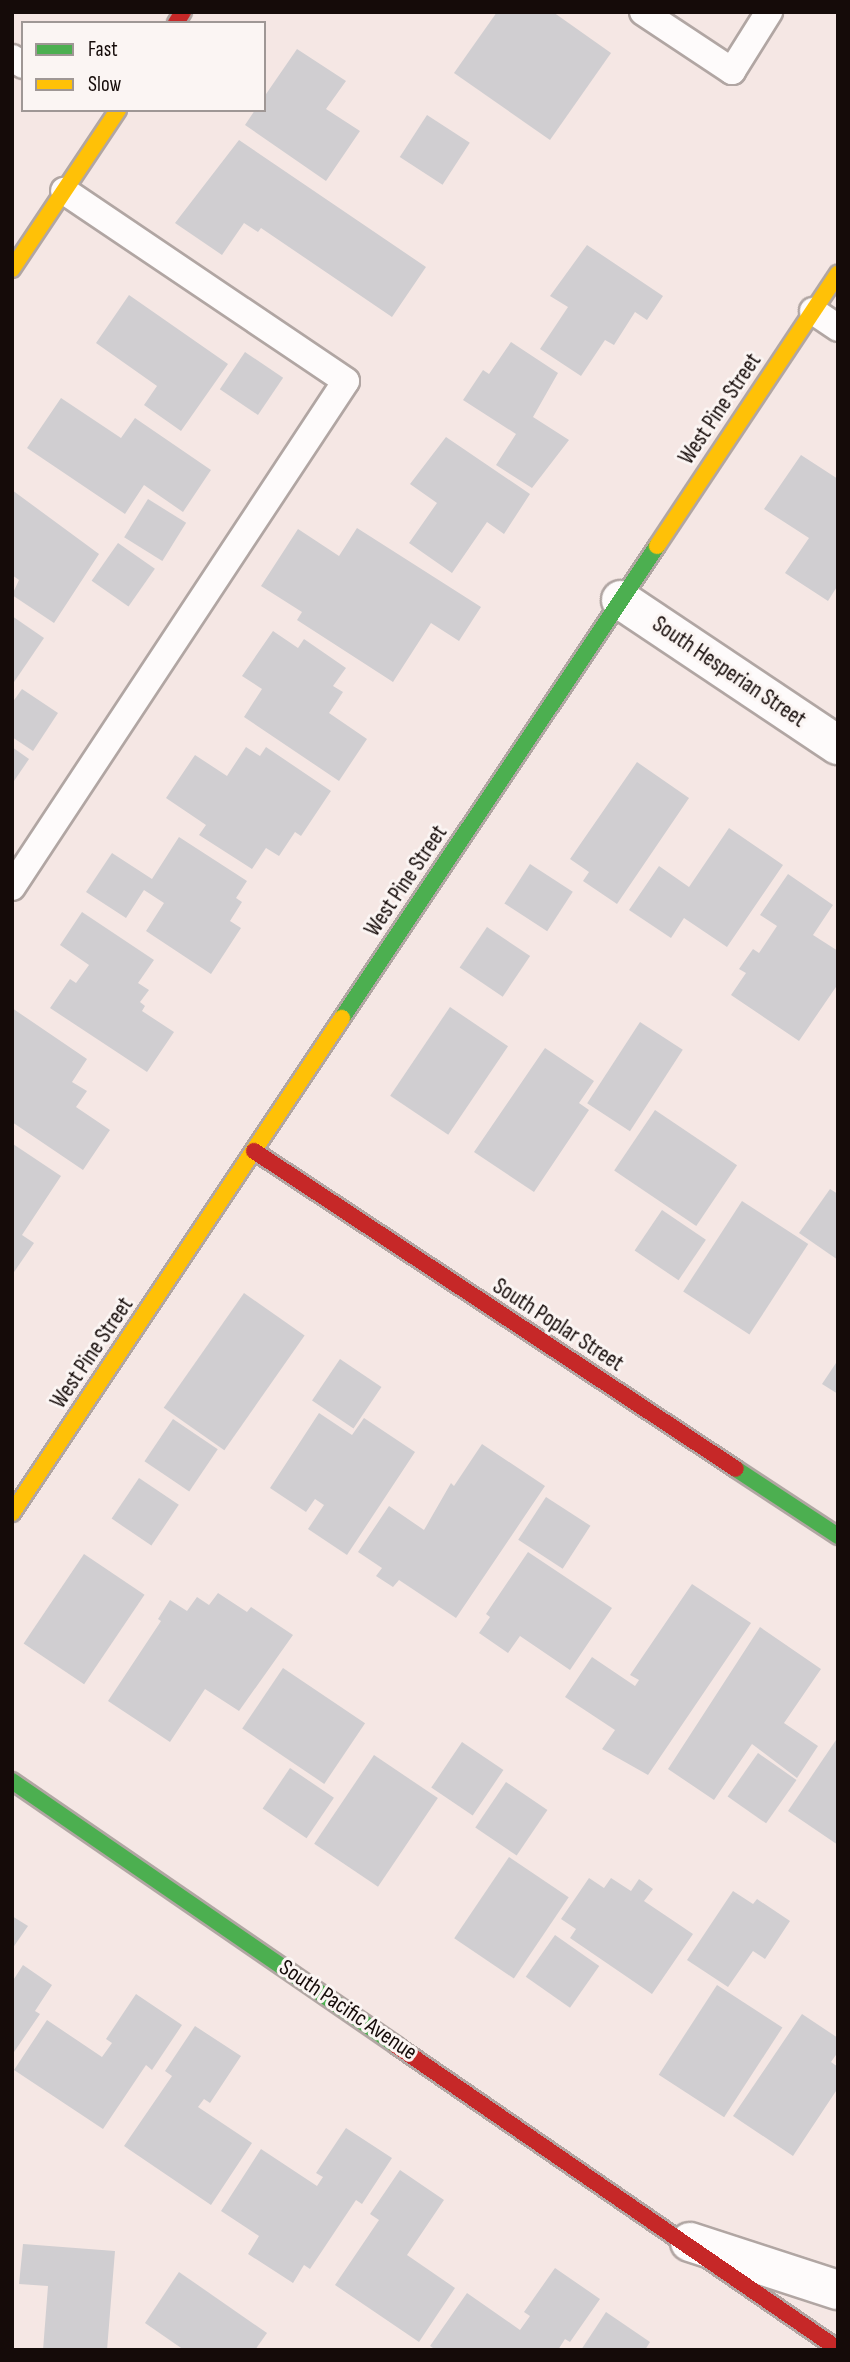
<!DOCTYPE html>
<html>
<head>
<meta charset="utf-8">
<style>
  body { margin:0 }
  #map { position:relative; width:850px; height:2362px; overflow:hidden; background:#f5e7e4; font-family:"Sofia Sans Condensed",sans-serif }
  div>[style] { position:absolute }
  .building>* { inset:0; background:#d0ced1; transform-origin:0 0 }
  .roads { filter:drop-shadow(2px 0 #b1a6a3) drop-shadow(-2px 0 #b1a6a3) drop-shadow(0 2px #b1a6a3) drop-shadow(0 -2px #b1a6a3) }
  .lane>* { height:26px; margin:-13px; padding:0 13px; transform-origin:13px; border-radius:13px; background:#fefbfb }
  .street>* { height:38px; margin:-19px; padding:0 19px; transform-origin:19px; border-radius:19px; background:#fefbfb }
  .fast>* { height:16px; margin:-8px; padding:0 8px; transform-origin:8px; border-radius:8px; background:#4caf50 }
  .slow>* { height:16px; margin:-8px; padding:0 8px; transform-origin:8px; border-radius:8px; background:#ffc107 }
  .jam>* { height:16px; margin:-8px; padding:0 8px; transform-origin:8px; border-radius:8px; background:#c62828 }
  span { translate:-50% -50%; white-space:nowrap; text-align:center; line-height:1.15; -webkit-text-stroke:6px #fbf5f3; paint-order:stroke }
  .street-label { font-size:23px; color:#150b09 }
  .frame { position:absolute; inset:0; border:14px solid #150b09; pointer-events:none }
  .legend { position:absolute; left:21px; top:21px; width:245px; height:91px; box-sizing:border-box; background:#fbf5f3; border:2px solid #9f9795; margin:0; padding:9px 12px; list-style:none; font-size:21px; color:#150b09 }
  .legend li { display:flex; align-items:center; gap:14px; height:35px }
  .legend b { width:35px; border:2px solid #9f9795 }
</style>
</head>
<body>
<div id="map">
  <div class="building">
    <i style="clip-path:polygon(497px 12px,553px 12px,611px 53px,550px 140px,454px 73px)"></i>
    <i style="clip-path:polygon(297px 49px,346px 81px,326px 109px,360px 131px,326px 181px,245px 125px,255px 110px,264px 110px,264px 97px)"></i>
    <i style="left:427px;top:115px;width:51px;height:50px;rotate:33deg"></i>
    <i style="clip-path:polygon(239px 140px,426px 267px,392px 317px,261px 228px,258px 232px,244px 223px,222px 255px,175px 223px)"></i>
    <i style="clip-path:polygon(587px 245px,663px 296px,647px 320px,635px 312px,614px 345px,605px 340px,581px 376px,540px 349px,568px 307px,550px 296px)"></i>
    <i style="clip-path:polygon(129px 295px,228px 364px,181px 431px,144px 405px,157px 386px,96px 343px)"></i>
    <i style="clip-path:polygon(511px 342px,558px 373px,533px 417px,569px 440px,532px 488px,496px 465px,516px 434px,463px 400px,483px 370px,489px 374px)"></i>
    <i style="left:245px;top:352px;width:46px;height:45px;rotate:34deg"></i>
    <i style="clip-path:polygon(61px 398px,121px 438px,135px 418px,211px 470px,183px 512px,144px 485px,125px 514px,27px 448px)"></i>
    <i style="clip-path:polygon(446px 437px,530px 494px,504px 534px,487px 522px,452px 573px,409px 543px,437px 503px,410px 484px)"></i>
    <i style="clip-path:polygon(801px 455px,838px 479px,838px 585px,828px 601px,785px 573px,809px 538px,764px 509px)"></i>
    <i style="clip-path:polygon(12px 490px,99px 554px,54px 623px,12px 595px,19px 580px,12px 575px)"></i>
    <i style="left:148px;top:499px;width:45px;height:45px;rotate:32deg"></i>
    <i style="clip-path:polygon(357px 528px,481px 607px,459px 641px,431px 623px,393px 682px,297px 620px,302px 612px,261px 586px,298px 529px,339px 556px)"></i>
    <i style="left:118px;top:543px;width:45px;height:46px;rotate:35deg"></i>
    <i style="clip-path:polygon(12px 616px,44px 638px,12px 685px)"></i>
    <i style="clip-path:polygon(273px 631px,298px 648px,304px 639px,346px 668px,333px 686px,343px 692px,329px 713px,367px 739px,339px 781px,244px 717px,262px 689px,242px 676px)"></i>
    <i style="clip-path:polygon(22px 689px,58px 713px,33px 751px,12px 737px,12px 703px)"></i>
    <i style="clip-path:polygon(12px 747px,29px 759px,12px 784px)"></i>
    <i style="clip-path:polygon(246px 747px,260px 756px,266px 747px,331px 791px,301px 836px,295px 832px,279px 856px,266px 848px,252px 869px,199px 835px,206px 825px,166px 798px,195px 755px,227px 776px)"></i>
    <i style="clip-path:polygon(637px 762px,689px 798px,617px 904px,583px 881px,589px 872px,570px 859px)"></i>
    <i style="clip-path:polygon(729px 828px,783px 865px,727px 947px,684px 918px,671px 938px,629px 910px,659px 866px,689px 887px)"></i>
    <i style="clip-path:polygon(179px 837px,247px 881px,236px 898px,242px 902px,230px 921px,241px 928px,211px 974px,146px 931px,164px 903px,144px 890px,126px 918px,86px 892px,112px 853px,152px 879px)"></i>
    <i style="left:530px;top:864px;width:51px;height:47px;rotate:33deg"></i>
    <i style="clip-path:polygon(788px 874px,833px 905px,813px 935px,838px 951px,838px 984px,799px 1041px,731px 995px,746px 973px,739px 969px,753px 949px,759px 953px,777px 926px,760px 915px)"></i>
    <i style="clip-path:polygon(82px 912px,154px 960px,138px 983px,149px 990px,140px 1002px,145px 1006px,142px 1011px,174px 1032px,147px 1072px,50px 1008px,70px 979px,76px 983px,89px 965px,60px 945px)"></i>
    <i style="left:487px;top:927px;width:52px;height:49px;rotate:34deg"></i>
    <i style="left:450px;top:1007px;width:70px;height:107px;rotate:34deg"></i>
    <i style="clip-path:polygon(12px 1008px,87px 1059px,72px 1082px,87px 1091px,76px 1107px,110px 1130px,83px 1170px,12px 1122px)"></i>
    <i style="left:640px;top:1022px;width:51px;height:97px;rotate:33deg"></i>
    <i style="clip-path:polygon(545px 1048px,594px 1081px,579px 1103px,589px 1110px,534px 1192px,474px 1152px)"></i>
    <i style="left:655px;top:1110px;width:99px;height:73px;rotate:34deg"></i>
    <i style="clip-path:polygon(13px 1144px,61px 1176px,22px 1235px,34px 1243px,12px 1275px)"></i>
    <i style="clip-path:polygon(830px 1189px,838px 1194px,838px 1260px,799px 1233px)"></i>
    <i style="left:742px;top:1201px;width:79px;height:108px;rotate:33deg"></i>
    <i style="left:662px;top:1210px;width:53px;height:49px;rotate:34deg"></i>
    <i style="left:244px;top:1293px;width:74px;height:140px;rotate:35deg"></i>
    <i style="left:340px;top:1359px;width:50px;height:50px;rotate:34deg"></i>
    <i style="clip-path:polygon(838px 1360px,838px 1394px,822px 1384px)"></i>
    <i style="clip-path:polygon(319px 1413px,352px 1435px,364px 1418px,415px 1452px,347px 1555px,308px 1529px,324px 1505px,315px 1499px,306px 1512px,270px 1488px)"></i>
    <i style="left:173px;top:1419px;width:54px;height:51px;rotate:34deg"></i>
    <i style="clip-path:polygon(482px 1444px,545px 1486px,456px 1618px,399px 1580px,393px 1587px,376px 1576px,382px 1568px,358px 1552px,389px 1506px,424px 1530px,451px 1483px,454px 1486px)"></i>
    <i style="left:139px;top:1478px;width:48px;height:49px;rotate:34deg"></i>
    <i style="left:546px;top:1497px;width:53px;height:51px;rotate:33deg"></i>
    <i style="clip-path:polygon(528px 1552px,612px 1608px,570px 1670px,520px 1636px,508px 1653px,479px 1633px,490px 1617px,486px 1614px)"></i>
    <i style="left:84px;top:1554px;width:73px;height:108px;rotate:34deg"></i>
    <i style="clip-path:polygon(692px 1584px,751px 1623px,648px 1775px,602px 1749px,615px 1730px,565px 1697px,592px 1657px,635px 1686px,639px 1680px,630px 1675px)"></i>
    <i style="clip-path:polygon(218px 1593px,247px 1612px,251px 1607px,293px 1635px,239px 1711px,205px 1689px,170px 1742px,108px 1701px,161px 1621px,158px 1619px,170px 1600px,187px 1611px,197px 1597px,209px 1605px)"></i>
    <i style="clip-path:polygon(760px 1627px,821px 1669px,784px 1723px,818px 1746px,797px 1778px,752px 1744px,714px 1800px,668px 1769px)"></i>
    <i style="left:283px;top:1668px;width:99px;height:73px;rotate:34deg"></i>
    <i style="clip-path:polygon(836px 1740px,838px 1741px,838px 1845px,788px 1811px)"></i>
    <i style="left:462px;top:1742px;width:50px;height:55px;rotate:34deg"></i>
    <i style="left:758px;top:1753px;width:47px;height:53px;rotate:35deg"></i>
    <i style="left:374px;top:1755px;width:77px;height:107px;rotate:34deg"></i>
    <i style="left:290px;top:1768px;width:53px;height:49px;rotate:34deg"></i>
    <i style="left:506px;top:1782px;width:50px;height:55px;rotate:34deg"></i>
    <i style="left:509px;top:1857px;width:72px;height:98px;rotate:34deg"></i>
    <i style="clip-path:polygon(589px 1878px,604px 1888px,611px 1878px,631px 1891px,639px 1879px,653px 1889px,644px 1901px,693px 1934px,652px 1994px,570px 1938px,576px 1929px,561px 1919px)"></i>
    <i style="clip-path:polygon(733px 1891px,753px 1904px,757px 1899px,790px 1921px,765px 1959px,753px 1951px,728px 1987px,687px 1960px)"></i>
    <i style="clip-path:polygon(12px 1916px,28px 1926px,12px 1949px)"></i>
    <i style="left:555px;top:1935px;width:54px;height:51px;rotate:35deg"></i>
    <i style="clip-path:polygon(23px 1965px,52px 1985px,35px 2011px,40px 2014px,12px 2055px,12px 1982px)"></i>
    <i style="left:717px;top:1985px;width:78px;height:107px;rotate:33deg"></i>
    <i style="clip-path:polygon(136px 1994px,182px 2025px,152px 2070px,146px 2065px,103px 2129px,14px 2070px,47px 2020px,102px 2057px,112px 2043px,106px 2039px)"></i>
    <i style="clip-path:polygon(802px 2014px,838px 2038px,838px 2052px,831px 2062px,838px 2067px,838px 2088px,793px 2156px,733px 2116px)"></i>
    <i style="clip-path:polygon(195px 2026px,241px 2056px,210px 2103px,204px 2099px,198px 2107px,252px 2143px,211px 2205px,124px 2146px,172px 2076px,165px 2071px)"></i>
    <i style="clip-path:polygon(346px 2128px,392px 2158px,362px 2204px,356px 2200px,310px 2269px,304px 2265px,293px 2283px,248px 2254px,259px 2236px,221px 2211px,261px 2149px,317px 2186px,323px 2177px,316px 2173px)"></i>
    <i style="clip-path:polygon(400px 2170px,444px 2200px,407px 2255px,455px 2288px,419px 2342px,335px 2285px,379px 2220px,370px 2214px)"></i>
    <i style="clip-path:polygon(23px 2244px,115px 2251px,107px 2350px,43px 2350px,48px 2286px,19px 2284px)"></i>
    <i style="clip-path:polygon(555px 2268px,600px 2299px,570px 2342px,565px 2339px,558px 2350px,436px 2350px,430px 2346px,467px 2293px,520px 2330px,530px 2316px,524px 2312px)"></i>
    <i style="clip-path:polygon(179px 2272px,267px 2333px,255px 2350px,184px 2350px,145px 2323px)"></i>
    <i style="clip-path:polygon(606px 2312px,650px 2342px,645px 2350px,581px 2350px)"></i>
  </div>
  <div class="roads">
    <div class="lane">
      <i style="left:643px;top:12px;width:107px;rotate:33.5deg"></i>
      <i style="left:732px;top:71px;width:70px;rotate:-57.9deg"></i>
      <i style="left:12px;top:58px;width:13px;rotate:32deg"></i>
      <i style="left:813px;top:311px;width:30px;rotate:34deg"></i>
      <i style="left:12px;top:887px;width:606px;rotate:-56.57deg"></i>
      <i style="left:346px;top:381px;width:340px;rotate:-146deg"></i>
    </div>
    <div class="street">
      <i style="left:621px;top:600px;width:261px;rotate:33.8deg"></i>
      <i style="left:690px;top:2242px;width:156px;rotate:18deg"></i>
    </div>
    <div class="fast">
      <i style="left:342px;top:1018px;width:567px;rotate:-56.28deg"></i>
      <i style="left:736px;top:1469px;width:122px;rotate:33.3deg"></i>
      <i style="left:12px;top:1781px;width:467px;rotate:34.5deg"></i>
    </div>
    <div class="slow">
      <i style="left:12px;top:269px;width:191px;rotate:-56.3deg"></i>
      <i style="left:657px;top:546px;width:327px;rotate:-56.4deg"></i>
      <i style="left:12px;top:1513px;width:595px;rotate:-56.31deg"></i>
    </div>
    <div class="jam">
      <i style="left:176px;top:23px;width:13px;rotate:-58deg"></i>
      <i style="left:254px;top:1151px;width:577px;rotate:33.41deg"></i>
      <i style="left:397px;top:2046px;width:535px;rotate:34.49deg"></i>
    </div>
  </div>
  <div class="street-label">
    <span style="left:720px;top:409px;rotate:-56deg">West Pine Street</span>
    <span style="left:729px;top:672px;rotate:34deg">South Hesperian Street</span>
    <span style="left:406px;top:881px;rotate:-56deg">West Pine Street</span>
    <span style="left:558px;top:1325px;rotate:33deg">South Poplar Street</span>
    <span style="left:92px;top:1353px;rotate:-56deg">West Pine Street</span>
    <span style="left:348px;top:2010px;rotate:34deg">South Pacific Avenue</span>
  </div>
  <div class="frame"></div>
  <ul class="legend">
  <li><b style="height:9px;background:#4caf50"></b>Fast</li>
  <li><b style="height:9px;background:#ffc107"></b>Slow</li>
  </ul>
</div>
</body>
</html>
